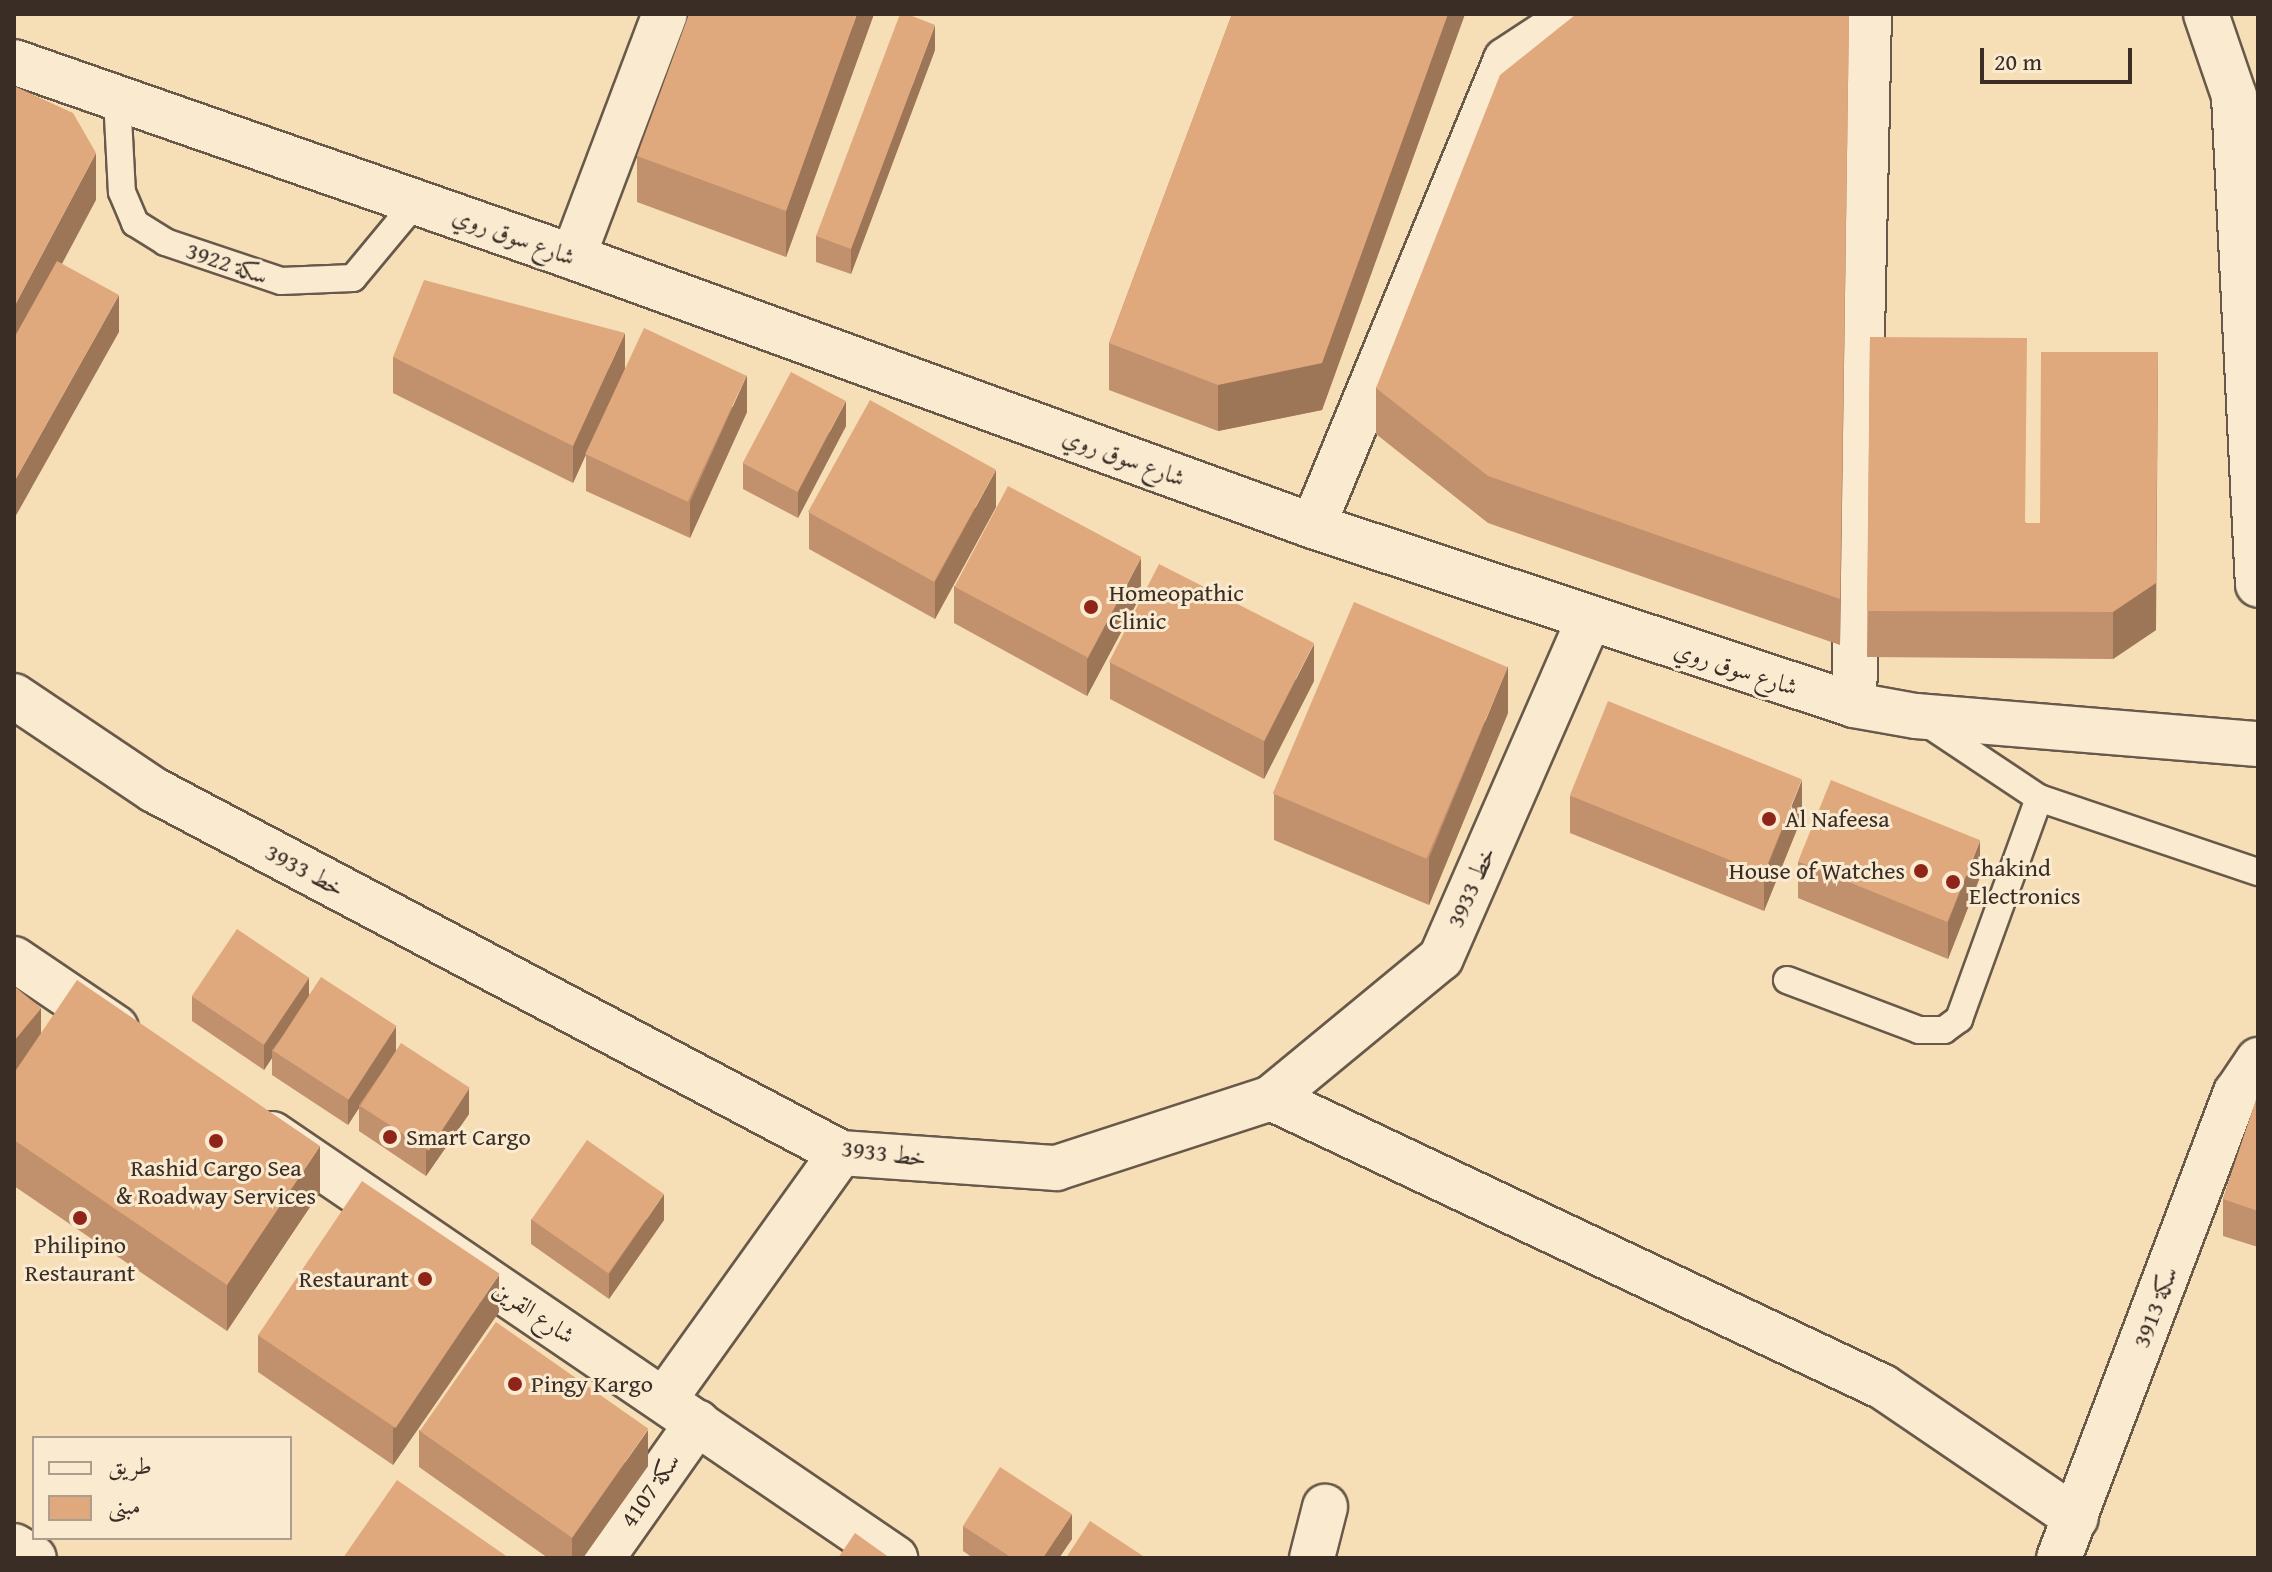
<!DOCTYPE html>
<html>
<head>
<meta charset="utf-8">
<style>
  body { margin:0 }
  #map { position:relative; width:2272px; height:1572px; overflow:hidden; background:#f6deb6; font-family:"Gentium Book Plus",Amiri,serif }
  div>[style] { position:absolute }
  .roads { filter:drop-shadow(2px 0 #68594a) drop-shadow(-2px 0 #68594a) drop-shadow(0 2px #68594a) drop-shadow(0 -2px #68594a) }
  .lane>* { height:26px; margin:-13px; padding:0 13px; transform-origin:13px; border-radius:13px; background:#f9ead0 }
  .street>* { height:44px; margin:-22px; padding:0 22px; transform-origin:22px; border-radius:22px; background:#f9ead0 }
  .secondary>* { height:44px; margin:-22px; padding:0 22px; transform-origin:22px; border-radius:22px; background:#f9ead0 }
  .wall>* { inset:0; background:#c1906c }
  .shaded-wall>* { inset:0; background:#9d7658 }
  .building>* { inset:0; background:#e0a87d; transform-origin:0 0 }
  .dots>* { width:22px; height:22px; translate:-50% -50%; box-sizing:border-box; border:4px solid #f9ead0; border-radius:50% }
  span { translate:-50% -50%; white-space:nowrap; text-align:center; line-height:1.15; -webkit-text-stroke:6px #f9ead0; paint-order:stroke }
  .street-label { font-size:24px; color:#392d26 }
  .poi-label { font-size:24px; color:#392d26 }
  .left { translate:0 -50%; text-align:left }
  .right { translate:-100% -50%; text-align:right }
  .frame { position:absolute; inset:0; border:16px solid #392d26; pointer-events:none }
  .legend { position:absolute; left:32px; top:1436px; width:260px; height:104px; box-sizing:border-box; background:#f9ead0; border:2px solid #ac9e8c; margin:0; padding:10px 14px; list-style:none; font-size:24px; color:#392d26 }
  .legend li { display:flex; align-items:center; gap:16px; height:40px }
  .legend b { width:40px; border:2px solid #ac9e8c }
  .scale { position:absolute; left:1980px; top:48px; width:152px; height:36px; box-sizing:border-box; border:4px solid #392d26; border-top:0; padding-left:10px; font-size:24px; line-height:28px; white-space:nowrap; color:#392d26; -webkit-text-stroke:6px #f9ead0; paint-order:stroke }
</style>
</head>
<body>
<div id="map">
  <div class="roads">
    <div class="lane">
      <i style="left:117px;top:98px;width:94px;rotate:87deg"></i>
      <i style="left:122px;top:192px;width:34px;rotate:67deg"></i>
      <i style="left:135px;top:223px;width:36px;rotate:32deg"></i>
      <i style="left:165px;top:242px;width:122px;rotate:18.6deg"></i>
      <i style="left:281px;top:281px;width:72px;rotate:-2.4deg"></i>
      <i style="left:353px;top:278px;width:99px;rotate:-50.3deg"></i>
      <i style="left:1925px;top:722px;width:137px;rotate:33.7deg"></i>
      <i style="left:2039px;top:798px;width:231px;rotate:18.7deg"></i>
      <i style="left:1787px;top:980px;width:141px;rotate:20.7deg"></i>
      <i style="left:1919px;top:1030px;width:25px"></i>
      <i style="left:1944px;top:1030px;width:19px;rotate:-36deg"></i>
      <i style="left:1959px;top:1019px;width:235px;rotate:-70.1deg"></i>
    </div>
    <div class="street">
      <i style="left:2206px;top:14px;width:87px;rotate:71.1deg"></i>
      <i style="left:2234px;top:96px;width:489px;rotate:87.2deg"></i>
      <i style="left:573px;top:257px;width:260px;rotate:-69.3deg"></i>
      <i style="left:1313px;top:526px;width:504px;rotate:-67.5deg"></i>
      <i style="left:1506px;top:60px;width:84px;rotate:-33.3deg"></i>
      <i style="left:14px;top:696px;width:169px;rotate:33.9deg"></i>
      <i style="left:154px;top:790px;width:777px;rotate:27.85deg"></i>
      <i style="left:841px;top:1153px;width:216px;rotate:4deg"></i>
      <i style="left:1056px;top:1168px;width:226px;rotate:-18deg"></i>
      <i style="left:1271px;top:1098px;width:220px;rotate:-39.5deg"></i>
      <i style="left:1441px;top:958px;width:369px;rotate:-66.4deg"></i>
      <i style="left:1854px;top:705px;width:691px;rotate:-88.76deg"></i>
      <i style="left:14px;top:959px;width:123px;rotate:34.1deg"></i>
      <i style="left:1271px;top:1098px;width:677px;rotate:25.28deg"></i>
      <i style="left:1883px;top:1387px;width:233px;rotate:34.2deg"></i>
      <i style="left:272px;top:1134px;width:754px;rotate:34.24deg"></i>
      <i style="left:664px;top:1400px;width:304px;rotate:-54.4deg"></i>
      <i style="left:602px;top:1558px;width:166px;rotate:-54.8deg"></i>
      <i style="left:1312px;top:1558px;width:53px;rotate:-75.7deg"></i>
      <i style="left:2059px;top:1558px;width:498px;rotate:-69.2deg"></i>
      <i style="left:2236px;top:1093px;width:40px;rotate:-56deg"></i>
    </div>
    <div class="secondary">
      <i style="left:14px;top:62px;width:592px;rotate:19.23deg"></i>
      <i style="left:573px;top:257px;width:787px;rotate:19.98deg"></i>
      <i style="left:1313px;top:526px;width:570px;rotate:18.31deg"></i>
      <i style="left:1854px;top:705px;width:63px;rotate:10.1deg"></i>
      <i style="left:1916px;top:716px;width:343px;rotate:4.7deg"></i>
      <i style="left:14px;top:1546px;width:23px;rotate:31deg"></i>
    </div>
  </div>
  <div class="wall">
    <i style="clip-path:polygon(874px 14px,786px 257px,637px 202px,637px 156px)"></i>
    <i style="clip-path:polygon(1232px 14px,1465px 14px,1322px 410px,1218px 431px,1109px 390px,1109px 343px)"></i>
    <i style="clip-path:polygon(1580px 14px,1849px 14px,1840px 645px,1488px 523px,1376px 434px,1376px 388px)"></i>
    <i style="clip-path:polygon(935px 50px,851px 274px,816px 262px,816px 236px)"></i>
    <i style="clip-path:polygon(1870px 337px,2026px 523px,2156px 630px,2113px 659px,1867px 657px)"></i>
    <i style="clip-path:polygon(393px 357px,625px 369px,747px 412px,690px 538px,586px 491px,586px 454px,589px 448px,573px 483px,393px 393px)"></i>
    <i style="clip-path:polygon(846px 426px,798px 518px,743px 489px,743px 463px)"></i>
    <i style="clip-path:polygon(996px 507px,935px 619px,809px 549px,809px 512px)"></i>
    <i style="clip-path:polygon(954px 586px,1141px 595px,1087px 696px,954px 623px)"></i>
    <i style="clip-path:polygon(1110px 662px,1314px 681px,1264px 779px,1110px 699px)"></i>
    <i style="clip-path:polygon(1508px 713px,1429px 905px,1274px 840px,1274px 794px)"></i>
    <i style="clip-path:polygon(1570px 796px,1802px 817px,1764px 911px,1570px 833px)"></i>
    <i style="clip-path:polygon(1798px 862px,1980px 877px,1948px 959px,1798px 898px)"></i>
    <i style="clip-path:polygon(14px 986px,41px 1034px,320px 1192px,227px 1331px,14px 1186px)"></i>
    <i style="clip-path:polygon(309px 994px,396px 1051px,469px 1114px,426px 1176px,359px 1131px,359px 1108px,348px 1125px,272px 1075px,272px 1058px,264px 1070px,192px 1021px,192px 996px)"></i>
    <i style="clip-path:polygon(2258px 1094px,2258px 1247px,2223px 1236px,2223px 1199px)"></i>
    <i style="clip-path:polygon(531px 1219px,664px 1220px,609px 1299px,531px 1244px)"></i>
    <i style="clip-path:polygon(499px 1312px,393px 1465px,258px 1372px,258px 1335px)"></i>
    <i style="clip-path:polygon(419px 1430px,648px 1466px,583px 1558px,548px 1558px,419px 1467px)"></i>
    <i style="clip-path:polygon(963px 1526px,1072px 1539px,1059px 1558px,973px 1558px,963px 1551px)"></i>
  </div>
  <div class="shaded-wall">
    <i style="clip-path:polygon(857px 14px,874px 14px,786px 257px,786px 211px)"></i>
    <i style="clip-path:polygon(1448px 14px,1465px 14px,1322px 410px,1218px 431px,1218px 385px)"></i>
    <i style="clip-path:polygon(1849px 14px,1840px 645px,1840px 599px)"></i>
    <i style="clip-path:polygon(935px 25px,935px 50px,851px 274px,851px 249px)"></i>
    <i style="clip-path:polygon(96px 153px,96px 200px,14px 354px,14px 307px)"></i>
    <i style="clip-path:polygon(119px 295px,119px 332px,14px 519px,14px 482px)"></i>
    <i style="clip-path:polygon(625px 333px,625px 369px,573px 483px,573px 446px)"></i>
    <i style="clip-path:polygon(2158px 352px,2156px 630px,2113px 659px,2113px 612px)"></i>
    <i style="clip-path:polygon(747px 375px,747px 412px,690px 538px,690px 502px)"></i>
    <i style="clip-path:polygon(846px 401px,846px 426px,798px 518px,798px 492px)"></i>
    <i style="clip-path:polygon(996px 470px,996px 507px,935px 619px,935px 582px)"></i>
    <i style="clip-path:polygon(1141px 558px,1141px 595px,1087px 696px,1087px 660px)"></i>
    <i style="clip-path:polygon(1314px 644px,1314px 681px,1264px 779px,1264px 742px)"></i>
    <i style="clip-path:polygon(1508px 666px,1508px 713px,1429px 905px,1429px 858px)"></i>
    <i style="clip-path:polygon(1802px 780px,1802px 817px,1764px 911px,1764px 875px)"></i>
    <i style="clip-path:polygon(1980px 841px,1980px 877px,1948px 959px,1948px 922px)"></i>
    <i style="clip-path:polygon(309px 977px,309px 1003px,272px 1050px,272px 1058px,264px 1070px,264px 1045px)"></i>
    <i style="clip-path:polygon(41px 1008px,41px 1044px,14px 1078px,14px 1041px)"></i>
    <i style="clip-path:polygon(396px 1026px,396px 1052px,359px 1105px,359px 1108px,348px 1125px,348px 1099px)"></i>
    <i style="clip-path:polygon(469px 1088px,469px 1114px,426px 1176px,426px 1151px)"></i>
    <i style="clip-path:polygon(320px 1146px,320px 1192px,227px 1331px,227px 1285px)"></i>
    <i style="clip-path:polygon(664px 1194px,664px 1220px,609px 1299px,609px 1274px)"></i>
    <i style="clip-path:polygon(499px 1275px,499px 1312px,393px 1465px,393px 1429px)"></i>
    <i style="clip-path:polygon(648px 1430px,648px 1466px,583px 1558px,572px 1558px,572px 1538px)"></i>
    <i style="clip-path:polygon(1072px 1514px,1072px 1539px,1059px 1558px,1043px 1558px)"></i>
  </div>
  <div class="building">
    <i style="clip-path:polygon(689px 14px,857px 14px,786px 211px,637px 156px)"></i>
    <i style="clip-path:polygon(900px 14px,907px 14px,935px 25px,851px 249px,816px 236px)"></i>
    <i style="clip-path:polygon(1232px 14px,1448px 14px,1322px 363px,1218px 385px,1109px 343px)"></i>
    <i style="clip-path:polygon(1580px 14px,1849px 14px,1840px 599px,1488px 476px,1376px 388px,1500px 75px,1575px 15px)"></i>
    <i style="clip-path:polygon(14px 86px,73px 113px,96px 153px,14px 307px)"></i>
    <i style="clip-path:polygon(57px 261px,119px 295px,14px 482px,14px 338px)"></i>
    <i style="clip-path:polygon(424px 280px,625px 333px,573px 446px,393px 357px)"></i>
    <i style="left:644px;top:328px;width:113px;height:139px;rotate:25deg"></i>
    <i style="clip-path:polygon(1870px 337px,2027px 338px,2025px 523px,2040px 523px,2041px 352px,2158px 352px,2156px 583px,2113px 612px,1867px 611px)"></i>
    <i style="left:791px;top:372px;width:62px;height:103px;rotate:28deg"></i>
    <i style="left:870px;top:400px;width:144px;height:128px;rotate:29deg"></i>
    <i style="left:1008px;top:486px;width:151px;height:114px;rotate:28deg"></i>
    <i style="left:1159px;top:564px;width:174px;height:110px;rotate:27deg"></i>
    <i style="left:1354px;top:602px;width:167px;height:208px;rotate:23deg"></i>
    <i style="left:1608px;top:701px;width:209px;height:102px;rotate:22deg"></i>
    <i style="left:1831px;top:780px;width:161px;height:88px;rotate:22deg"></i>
    <i style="left:237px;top:929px;width:87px;height:81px;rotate:34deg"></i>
    <i style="left:321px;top:977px;width:90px;height:88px;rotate:33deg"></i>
    <i style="clip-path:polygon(77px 980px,320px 1146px,227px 1285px,14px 1140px,14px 1073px)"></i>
    <i style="clip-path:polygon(14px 986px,41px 1008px,14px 1041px)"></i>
    <i style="left:401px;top:1043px;width:82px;height:75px;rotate:33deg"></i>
    <i style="clip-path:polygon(2258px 1094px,2258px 1211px,2223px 1199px)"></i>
    <i style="left:587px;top:1140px;width:94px;height:97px;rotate:35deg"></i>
    <i style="left:362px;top:1181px;width:166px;height:186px;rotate:34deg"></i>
    <i style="left:496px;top:1322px;width:186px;height:133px;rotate:35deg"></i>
    <i style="clip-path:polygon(1000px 1467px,1072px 1514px,1043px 1558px,1012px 1558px,963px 1526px)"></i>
    <i style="clip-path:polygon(397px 1480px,509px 1558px,343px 1558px)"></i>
    <i style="clip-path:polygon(1090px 1521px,1146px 1558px,1066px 1558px)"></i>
    <i style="clip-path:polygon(855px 1533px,890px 1558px,838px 1558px)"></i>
  </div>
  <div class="dots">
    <i style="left:1091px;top:607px;background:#8f2418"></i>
    <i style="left:1769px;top:819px;background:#8f2418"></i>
    <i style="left:1921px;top:871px;background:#8f2418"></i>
    <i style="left:1953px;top:882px;background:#8f2418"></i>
    <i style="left:390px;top:1137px;background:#8f2418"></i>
    <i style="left:216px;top:1141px;background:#8f2418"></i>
    <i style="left:80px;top:1218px;background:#8f2418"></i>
    <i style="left:425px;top:1279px;background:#8f2418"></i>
    <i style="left:515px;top:1384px;background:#8f2418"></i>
  </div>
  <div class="street-label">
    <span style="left:514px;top:236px;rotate:20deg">شارع سوق روي</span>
    <span style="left:227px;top:263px;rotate:19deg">سكة 3922</span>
    <span style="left:1124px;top:457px;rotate:20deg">شارع سوق روي</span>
    <span style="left:1736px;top:668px;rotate:18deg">شارع سوق روي</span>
    <span style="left:305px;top:870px;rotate:28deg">3933 خط</span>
    <span style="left:1471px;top:887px;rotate:-66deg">3933 خط</span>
    <span style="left:884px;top:1153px;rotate:7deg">3933 خط</span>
    <span style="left:2155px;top:1307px;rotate:-69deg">سكة 3913</span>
    <span style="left:534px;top:1312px;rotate:34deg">شارع القرين</span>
    <span style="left:650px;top:1490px;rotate:-55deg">سكة 4107</span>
  </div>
  <div class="poi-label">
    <span class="left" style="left:1109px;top:607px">Homeopathic<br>Clinic</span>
    <span class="left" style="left:1785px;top:819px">Al Nafeesa</span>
    <span class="left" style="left:1969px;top:882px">Shakind<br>Electronics</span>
    <span class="right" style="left:1905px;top:871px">House of Watches</span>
    <span class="left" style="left:406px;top:1137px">Smart Cargo</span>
    <span style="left:216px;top:1182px">Rashid Cargo Sea<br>&amp; Roadway Services</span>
    <span style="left:80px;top:1259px">Philipino<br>Restaurant</span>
    <span class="right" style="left:409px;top:1279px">Restaurant</span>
    <span class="left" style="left:531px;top:1384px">Pingy Kargo</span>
  </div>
  <div class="frame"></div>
  <ul class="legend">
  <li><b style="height:10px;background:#f9ead0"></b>طريق</li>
  <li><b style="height:22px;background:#e0a87d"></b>مبنى</li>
  </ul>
  <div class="scale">20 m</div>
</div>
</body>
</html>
